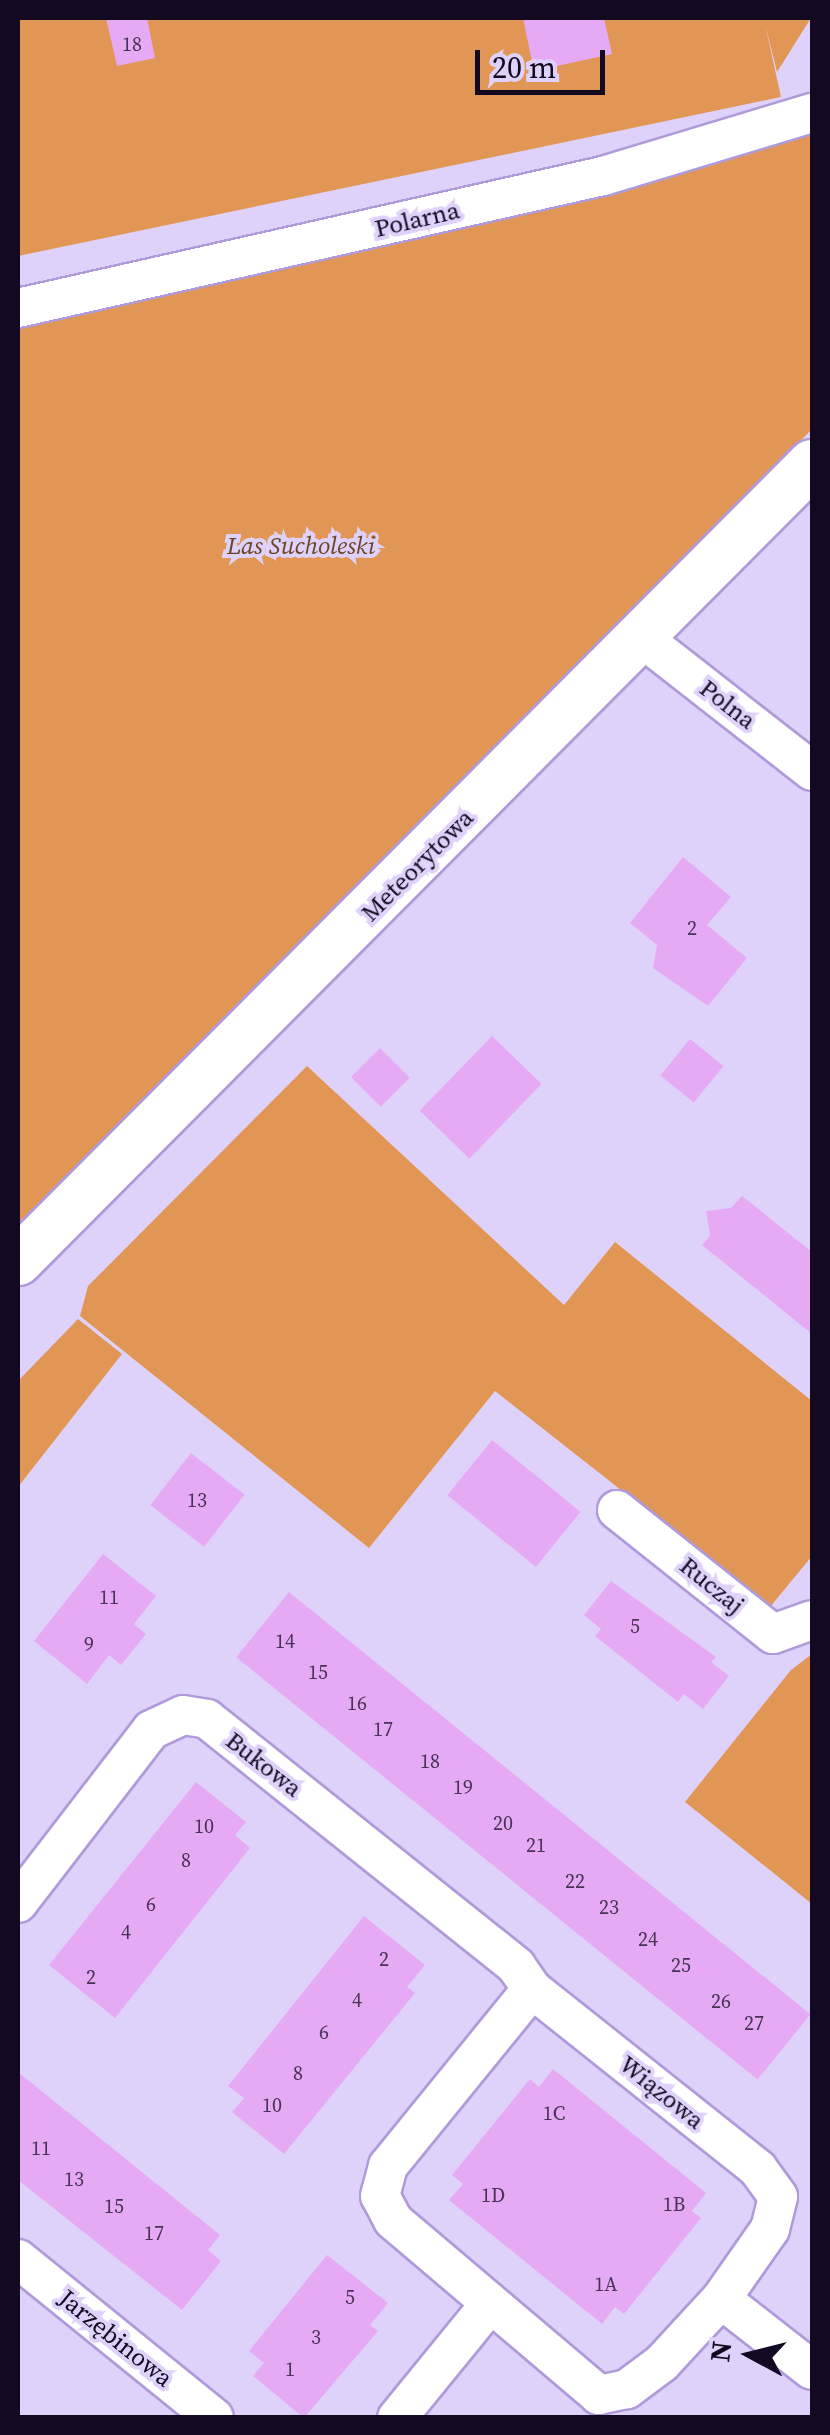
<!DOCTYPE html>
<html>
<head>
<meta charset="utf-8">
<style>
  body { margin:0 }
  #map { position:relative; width:830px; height:2435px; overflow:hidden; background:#dfd2fa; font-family:"Source Serif 4",serif }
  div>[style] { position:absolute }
  .green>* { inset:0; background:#e19655 }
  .building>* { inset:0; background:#e6aaf4; transform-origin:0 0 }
  .roads { filter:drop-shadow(2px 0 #b09ad9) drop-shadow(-2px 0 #b09ad9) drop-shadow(0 2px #b09ad9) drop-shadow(0 -2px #b09ad9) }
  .minor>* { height:38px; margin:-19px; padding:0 19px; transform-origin:19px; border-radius:19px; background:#fff }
  .tertiary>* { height:48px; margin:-24px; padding:0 24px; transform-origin:24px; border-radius:24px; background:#fff }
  span { translate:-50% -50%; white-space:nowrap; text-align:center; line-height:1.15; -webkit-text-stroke:8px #dfd2fa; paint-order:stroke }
  .number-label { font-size:20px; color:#483256 }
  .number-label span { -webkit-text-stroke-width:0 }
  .street-label { font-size:25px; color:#130a21 }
  .park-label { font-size:25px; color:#6b4423; font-style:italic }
  .frame { position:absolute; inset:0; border:20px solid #130a21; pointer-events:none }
  .north { position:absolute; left:700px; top:2305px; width:100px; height:100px; -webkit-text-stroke:8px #dfd2fa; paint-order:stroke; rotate:277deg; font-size:28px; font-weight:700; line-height:40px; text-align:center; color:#130a21 }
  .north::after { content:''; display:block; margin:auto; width:35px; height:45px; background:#130a21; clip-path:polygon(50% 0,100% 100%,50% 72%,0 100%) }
  .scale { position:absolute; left:475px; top:50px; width:130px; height:45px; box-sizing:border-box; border:5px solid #130a21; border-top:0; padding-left:12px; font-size:30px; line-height:35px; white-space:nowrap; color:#130a21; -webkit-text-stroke:8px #dfd2fa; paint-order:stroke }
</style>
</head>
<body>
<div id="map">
  <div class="green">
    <i style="clip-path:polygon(18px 18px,811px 18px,777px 72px,765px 24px,781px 97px,18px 256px)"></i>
    <i style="clip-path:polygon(812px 134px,812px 429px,225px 1028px,18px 1223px,18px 314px,606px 189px)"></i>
    <i style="clip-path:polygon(307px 1066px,564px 1305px,615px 1242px,812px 1401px,812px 1556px,770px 1607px,495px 1391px,369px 1548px,80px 1316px,88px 1286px)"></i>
    <i style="clip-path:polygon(78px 1319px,122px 1354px,18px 1487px,18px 1381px)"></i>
    <i style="clip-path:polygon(812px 1654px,812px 1904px,685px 1802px,791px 1670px)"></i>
  </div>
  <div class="building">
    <i style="clip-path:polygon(106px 18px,147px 18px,155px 58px,117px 66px)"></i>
    <i style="clip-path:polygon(523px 18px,604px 18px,612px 54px,534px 71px)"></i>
    <i style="clip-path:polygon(683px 857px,731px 897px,707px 925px,747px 958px,708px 1006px,653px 968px,657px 945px,630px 923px)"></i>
    <i style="left:492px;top:1036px;width:69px;height:104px;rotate:44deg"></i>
    <i style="left:690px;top:1039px;width:43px;height:47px;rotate:39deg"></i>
    <i style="left:380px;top:1048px;width:42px;height:41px;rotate:45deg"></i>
    <i style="clip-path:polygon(742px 1196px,812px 1252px,812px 1334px,702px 1245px,710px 1236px,706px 1211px,731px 1208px)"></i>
    <i style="left:492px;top:1440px;width:114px;height:71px;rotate:39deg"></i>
    <i style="left:191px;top:1453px;width:68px;height:66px;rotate:38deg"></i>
    <i style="clip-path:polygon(103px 1554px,156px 1596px,134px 1624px,146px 1634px,121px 1665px,109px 1655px,87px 1684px,34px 1641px)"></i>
    <i style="clip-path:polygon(611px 1581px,716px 1657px,711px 1662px,729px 1676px,703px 1709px,684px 1694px,678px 1702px,595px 1636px,601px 1629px,584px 1615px)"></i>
    <i style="left:289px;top:1592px;width:671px;height:84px;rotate:39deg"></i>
    <i style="clip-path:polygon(196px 1782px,246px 1822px,235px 1835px,250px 1848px,115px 2018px,49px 1965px)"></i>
    <i style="clip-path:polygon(364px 1916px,425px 1965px,407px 1987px,415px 1993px,284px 2154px,232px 2112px,244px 2098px,228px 2086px)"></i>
    <i style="clip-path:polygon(553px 2069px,706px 2193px,692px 2211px,701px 2218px,624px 2314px,615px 2307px,602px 2324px,449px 2200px,463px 2184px,452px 2175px,530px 2079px,539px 2087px)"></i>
    <i style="clip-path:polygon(18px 2072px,220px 2235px,208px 2250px,221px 2261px,182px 2310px,18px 2180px)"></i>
    <i style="clip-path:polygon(327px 2255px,388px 2303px,370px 2325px,378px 2331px,304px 2418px,253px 2376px,264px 2363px,249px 2351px)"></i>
  </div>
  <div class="roads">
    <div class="minor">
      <i style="left:18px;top:308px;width:600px;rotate:-12.72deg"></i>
      <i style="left:603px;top:176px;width:218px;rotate:-16.8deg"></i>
      <i style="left:642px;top:638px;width:216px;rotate:38deg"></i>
      <i style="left:617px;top:1510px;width:199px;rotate:38.5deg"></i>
      <i style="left:773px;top:1634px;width:41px;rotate:-19.7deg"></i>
      <i style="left:18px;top:1903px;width:218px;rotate:-52.4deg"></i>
      <i style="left:151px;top:1730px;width:35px;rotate:-25deg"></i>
      <i style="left:183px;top:1715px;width:24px;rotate:9deg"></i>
      <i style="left:207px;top:1719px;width:396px;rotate:38.6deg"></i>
      <i style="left:516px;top:1966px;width:28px;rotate:55deg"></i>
      <i style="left:532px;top:1989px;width:289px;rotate:38.5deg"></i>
      <i style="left:758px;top:2169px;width:34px;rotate:54deg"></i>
      <i style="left:778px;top:2197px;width:33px;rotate:104deg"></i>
      <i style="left:770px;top:2229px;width:85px;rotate:125deg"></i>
      <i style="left:721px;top:2299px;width:87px;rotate:132.7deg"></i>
      <i style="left:662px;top:2363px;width:44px;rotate:143.4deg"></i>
      <i style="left:627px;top:2389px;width:29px;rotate:168deg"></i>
      <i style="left:599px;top:2395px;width:270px;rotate:-139.7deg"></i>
      <i style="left:393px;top:2220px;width:27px;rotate:-118deg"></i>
      <i style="left:380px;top:2196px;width:31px;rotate:-75deg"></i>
      <i style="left:388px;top:2166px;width:228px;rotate:-50.9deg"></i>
      <i style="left:18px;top:2259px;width:252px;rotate:39deg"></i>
      <i style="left:721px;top:2299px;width:115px;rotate:38deg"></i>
      <i style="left:397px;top:2418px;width:146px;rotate:-50.8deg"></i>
    </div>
    <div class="tertiary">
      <i style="left:18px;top:1261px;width:1125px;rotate:-45.11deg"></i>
    </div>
  </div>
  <div class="number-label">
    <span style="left:132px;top:44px">18</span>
    <span style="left:692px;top:928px">2</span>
    <span style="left:197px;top:1500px">13</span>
    <span style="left:109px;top:1597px">11</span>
    <span style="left:635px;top:1626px">5</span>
    <span style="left:285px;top:1641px">14</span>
    <span style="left:89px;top:1644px">9</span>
    <span style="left:318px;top:1672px">15</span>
    <span style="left:357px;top:1703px">16</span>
    <span style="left:383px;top:1729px">17</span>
    <span style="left:430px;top:1761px">18</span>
    <span style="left:463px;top:1787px">19</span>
    <span style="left:503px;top:1823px">20</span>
    <span style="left:204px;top:1826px">10</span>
    <span style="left:536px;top:1845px">21</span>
    <span style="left:186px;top:1860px">8</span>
    <span style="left:575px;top:1881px">22</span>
    <span style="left:151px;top:1904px">6</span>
    <span style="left:609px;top:1907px">23</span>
    <span style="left:126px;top:1932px">4</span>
    <span style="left:648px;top:1939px">24</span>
    <span style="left:384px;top:1959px">2</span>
    <span style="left:681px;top:1965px">25</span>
    <span style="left:91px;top:1977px">2</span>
    <span style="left:357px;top:2000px">4</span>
    <span style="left:721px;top:2001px">26</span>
    <span style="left:754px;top:2023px">27</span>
    <span style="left:324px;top:2032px">6</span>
    <span style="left:298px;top:2073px">8</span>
    <span style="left:272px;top:2105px">10</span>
    <span style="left:554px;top:2113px">1C</span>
    <span style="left:41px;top:2148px">11</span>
    <span style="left:74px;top:2179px">13</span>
    <span style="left:493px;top:2195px">1D</span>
    <span style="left:674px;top:2204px">1B</span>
    <span style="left:114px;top:2206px">15</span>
    <span style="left:154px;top:2233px">17</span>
    <span style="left:606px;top:2284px">1A</span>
    <span style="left:350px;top:2297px">5</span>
    <span style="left:316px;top:2337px">3</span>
    <span style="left:290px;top:2369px">1</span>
  </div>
  <div class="street-label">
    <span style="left:417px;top:219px;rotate:-13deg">Polarna</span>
    <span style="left:728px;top:704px;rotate:38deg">Polna</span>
    <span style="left:417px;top:865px;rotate:-45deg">Meteorytowa</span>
    <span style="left:712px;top:1585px;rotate:39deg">Ruczaj</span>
    <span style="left:264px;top:1764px;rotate:38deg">Bukowa</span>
    <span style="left:662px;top:2092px;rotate:39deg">Wiązowa</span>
    <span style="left:116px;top:2338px;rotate:39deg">Jarzębinowa</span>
  </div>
  <div class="park-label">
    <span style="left:301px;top:545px">Las Sucholeski</span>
  </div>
  <div class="frame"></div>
  <div class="north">N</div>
  <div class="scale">20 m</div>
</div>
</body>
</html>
